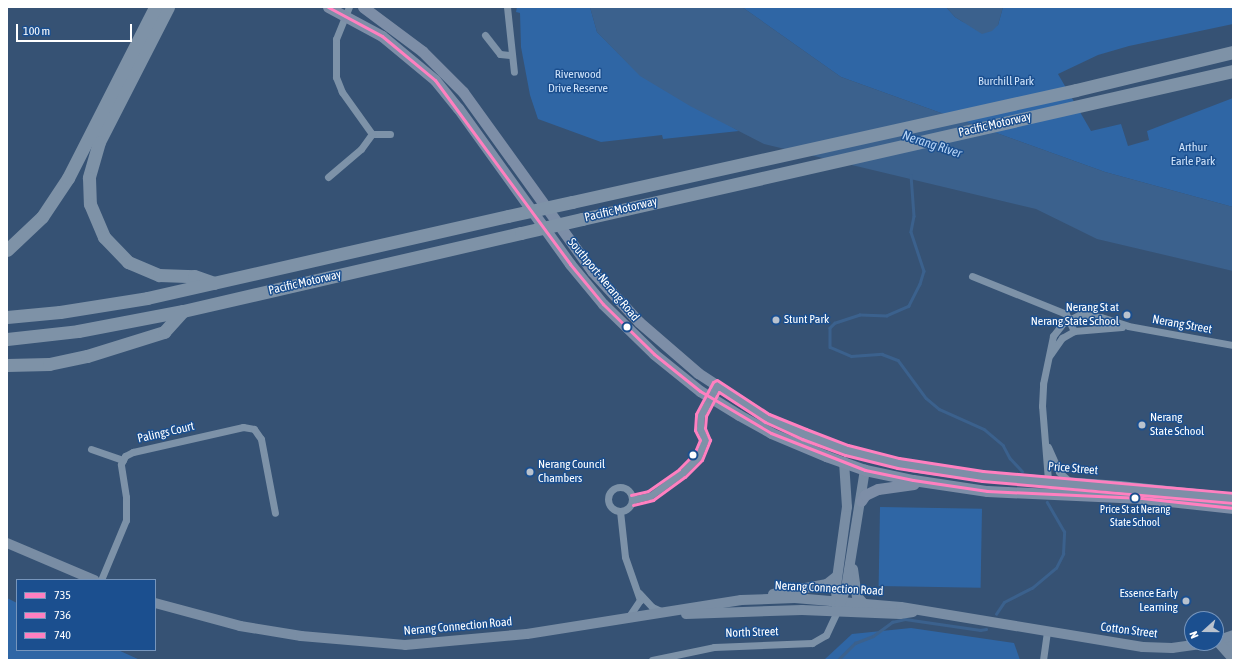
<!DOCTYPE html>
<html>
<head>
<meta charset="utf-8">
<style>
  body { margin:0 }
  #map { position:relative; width:1240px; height:667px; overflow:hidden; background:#365274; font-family:"Asap Condensed",sans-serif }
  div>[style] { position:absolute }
  .green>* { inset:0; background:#2f66a5; transform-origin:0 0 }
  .water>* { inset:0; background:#3b618d }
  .stream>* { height:2.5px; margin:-1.25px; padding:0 1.25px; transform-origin:1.25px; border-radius:1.25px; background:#3b618d }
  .street>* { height:7px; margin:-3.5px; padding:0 3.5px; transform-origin:3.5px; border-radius:3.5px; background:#7d92a8 }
  .street>.ring { margin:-3.5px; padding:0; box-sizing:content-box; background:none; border:7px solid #7d92a8; border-radius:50% }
  .secondary>* { height:10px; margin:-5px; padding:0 5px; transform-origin:5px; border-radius:5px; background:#798da4 }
  .primary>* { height:11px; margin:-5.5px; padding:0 5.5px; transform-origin:5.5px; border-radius:5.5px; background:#7d8ea7 }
  .highway>* { height:13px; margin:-6.5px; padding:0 6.5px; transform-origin:6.5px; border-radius:6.5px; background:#7e92a7 }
  .highway-bridge>* { height:13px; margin:-6.5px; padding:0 6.5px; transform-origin:6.5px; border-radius:6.5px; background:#7e92a7 }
  .bus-1>* { height:3px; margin:-1.5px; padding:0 1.5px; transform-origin:1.5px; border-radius:1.5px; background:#ff80c0 }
  .bus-2>* { height:3px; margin:-1.5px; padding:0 1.5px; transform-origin:1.5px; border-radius:1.5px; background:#ff80c0 }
  .bus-3>* { height:3px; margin:-1.5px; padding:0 1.5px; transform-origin:1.5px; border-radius:1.5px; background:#ff80c0 }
  .dots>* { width:11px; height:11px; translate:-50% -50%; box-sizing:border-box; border:2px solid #1b4f8f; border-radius:50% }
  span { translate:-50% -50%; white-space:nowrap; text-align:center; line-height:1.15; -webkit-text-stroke:3px #1b4f8f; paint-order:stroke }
  .bus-label { font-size:11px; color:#fff }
  .park-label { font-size:12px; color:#cfe3fa }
  .street-label { font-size:12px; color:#fff }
  .poi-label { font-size:12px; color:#fff }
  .right { translate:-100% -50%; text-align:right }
  .left { translate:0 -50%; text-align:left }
  .water-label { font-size:13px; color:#b5d3f5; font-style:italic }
  .frame { position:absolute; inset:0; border:8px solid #fff; pointer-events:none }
  .legend { position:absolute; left:16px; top:579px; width:140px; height:72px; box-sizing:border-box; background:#1b4f8f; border:1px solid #7695bc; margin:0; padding:5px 7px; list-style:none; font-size:12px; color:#fff }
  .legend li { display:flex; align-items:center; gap:8px; height:20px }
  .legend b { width:20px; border:1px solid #7695bc }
  .north { position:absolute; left:1184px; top:611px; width:40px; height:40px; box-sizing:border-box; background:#1b4f8f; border:1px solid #7695bc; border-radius:50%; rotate:249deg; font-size:11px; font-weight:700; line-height:16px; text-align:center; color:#fff }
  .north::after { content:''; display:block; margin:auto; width:14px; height:18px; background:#b9c2ce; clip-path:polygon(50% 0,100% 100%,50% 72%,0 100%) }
  .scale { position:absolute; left:16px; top:24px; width:116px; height:18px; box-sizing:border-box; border:2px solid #fff; border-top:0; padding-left:5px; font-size:12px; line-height:14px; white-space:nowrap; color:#fff; -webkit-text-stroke:3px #1b4f8f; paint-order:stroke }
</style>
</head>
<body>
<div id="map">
  <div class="green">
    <i style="clip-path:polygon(517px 7px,590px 7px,597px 32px,640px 75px,739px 131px,663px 139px,662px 135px,601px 142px,538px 119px,530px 95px,521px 47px,520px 13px,516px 12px)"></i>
    <i style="clip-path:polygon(742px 7px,946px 7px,955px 17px,963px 22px,994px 27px,998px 25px,1003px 7px,1233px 7px,1233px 24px,1129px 46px,1098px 55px,1058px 74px,1091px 131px,1121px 124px,1128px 146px,1149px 140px,1147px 131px,1233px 98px,1233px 207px,1105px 172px,841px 77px)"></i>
    <i style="left:880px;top:507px;width:102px;height:79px;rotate:1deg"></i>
    <i style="clip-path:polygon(7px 598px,17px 603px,17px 650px,118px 650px,140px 660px,7px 660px)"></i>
    <i style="clip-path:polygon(911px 628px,1014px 643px,1020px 660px,824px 660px,852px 634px)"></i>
  </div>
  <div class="water">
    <i style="clip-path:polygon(590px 7px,742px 7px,841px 77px,1105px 172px,1233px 207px,1233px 271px,1097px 239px,1036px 209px,764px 144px,690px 106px,640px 76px,597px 32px)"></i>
    <i style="clip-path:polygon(946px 7px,1003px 7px,998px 25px,992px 31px,982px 34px,955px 17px)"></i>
  </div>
  <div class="stream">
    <i style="left:911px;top:175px;width:41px;rotate:85.8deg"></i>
    <i style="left:914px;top:216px;width:16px;rotate:101deg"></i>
    <i style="left:911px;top:232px;width:41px;rotate:71.6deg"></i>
    <i style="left:924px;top:271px;width:14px;rotate:107deg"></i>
    <i style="left:920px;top:284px;width:25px;rotate:117deg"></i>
    <i style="left:909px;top:306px;width:24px;rotate:156deg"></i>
    <i style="left:887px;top:316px;width:27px;rotate:-178deg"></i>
    <i style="left:860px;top:315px;width:26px;rotate:162deg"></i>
    <i style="left:835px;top:323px;width:7px;rotate:135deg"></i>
    <i style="left:830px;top:328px;width:19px;rotate:90deg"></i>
    <i style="left:830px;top:347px;width:23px;rotate:23deg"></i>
    <i style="left:851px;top:356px;width:31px;rotate:-4deg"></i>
    <i style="left:882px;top:354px;width:17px;rotate:21deg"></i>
    <i style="left:898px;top:360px;width:47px;rotate:53.6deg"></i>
    <i style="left:926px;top:398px;width:17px;rotate:40deg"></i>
    <i style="left:939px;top:409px;width:49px;rotate:24deg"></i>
    <i style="left:984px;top:429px;width:25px;rotate:40deg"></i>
    <i style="left:1003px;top:445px;width:15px;rotate:62deg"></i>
    <i style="left:1010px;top:458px;width:18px;rotate:47deg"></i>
    <i style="left:996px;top:614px;width:14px;rotate:-56deg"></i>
    <i style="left:1004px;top:602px;width:31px;rotate:-27deg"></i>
    <i style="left:1032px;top:588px;width:31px;rotate:-40deg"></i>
    <i style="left:1056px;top:568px;width:16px;rotate:-63deg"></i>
    <i style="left:1063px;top:554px;width:22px;rotate:-87deg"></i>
    <i style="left:1064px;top:532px;width:34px;rotate:-120deg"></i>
    <i style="left:838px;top:660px;width:24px;rotate:-45deg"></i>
    <i style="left:855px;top:643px;width:19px;rotate:-21deg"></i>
    <i style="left:873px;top:636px;width:24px;rotate:-36deg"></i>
    <i style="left:892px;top:622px;width:13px;rotate:-13deg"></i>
    <i style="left:905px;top:619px;width:76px;rotate:8.3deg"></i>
    <i style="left:980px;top:630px;width:6px;rotate:-9deg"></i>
  </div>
  <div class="street">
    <i style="left:507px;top:7px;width:65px;rotate:83.9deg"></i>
    <i style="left:485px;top:35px;width:24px;rotate:52deg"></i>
    <i style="left:500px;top:54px;width:10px;rotate:6deg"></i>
    <i style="left:372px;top:134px;width:18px"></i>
    <i style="left:328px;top:177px;width:43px;rotate:-40.3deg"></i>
    <i style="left:361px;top:149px;width:19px;rotate:-54deg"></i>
    <i style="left:372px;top:134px;width:52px;rotate:-125.5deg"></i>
    <i style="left:342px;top:92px;width:16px;rotate:-112deg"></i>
    <i style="left:336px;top:77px;width:38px;rotate:-90deg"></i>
    <i style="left:336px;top:39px;width:35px;rotate:-68deg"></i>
    <i style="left:972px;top:276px;width:101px;rotate:22deg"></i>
    <i style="left:1066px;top:314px;width:19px;rotate:65deg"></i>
    <i style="left:1050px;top:355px;width:21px;rotate:-55deg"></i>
    <i style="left:1062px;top:338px;width:14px;rotate:-30deg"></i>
    <i style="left:1074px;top:331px;width:48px;rotate:-4.8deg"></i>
    <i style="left:1048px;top:447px;width:27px;rotate:66deg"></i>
    <i style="left:1059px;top:472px;width:13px;rotate:42deg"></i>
    <i style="left:91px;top:449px;width:34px;rotate:19deg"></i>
    <i style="left:1048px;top:480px;width:74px;rotate:-94.6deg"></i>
    <i style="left:1042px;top:406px;width:22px;rotate:-87deg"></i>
    <i style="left:1043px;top:384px;width:49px;rotate:-78.2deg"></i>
    <i style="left:1053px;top:336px;width:16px;rotate:-52deg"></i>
    <i style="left:1063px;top:323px;width:20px;rotate:-27deg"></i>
    <i style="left:1081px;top:314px;width:20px;rotate:9deg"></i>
    <i style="left:1101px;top:317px;width:28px;rotate:18deg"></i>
    <i style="left:1128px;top:326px;width:107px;rotate:10.3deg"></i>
    <i class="ring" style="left:608px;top:487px;width:17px;height:17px"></i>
    <i style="left:632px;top:500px;width:18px;rotate:-13deg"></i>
    <i style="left:650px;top:496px;width:39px;rotate:-36deg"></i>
    <i style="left:682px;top:473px;width:23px;rotate:-45deg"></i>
    <i style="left:698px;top:457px;width:18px;rotate:-68deg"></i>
    <i style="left:705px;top:440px;width:12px;rotate:-114deg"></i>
    <i style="left:700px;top:429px;width:14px;rotate:-86deg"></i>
    <i style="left:701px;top:415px;width:34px;rotate:-62deg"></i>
    <i style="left:620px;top:511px;width:46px;rotate:83.8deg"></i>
    <i style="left:625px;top:557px;width:46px;rotate:70.8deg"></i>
    <i style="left:640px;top:600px;width:22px;rotate:124deg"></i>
    <i style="left:101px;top:580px;width:65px;rotate:-67.4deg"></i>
    <i style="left:126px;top:520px;width:23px;rotate:-90deg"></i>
    <i style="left:126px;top:497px;width:33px;rotate:-99deg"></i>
    <i style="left:121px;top:464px;width:9px;rotate:-63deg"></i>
    <i style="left:125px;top:456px;width:9px;rotate:-27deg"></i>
    <i style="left:133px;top:452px;width:113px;rotate:-12.8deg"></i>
    <i style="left:243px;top:427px;width:11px;rotate:10deg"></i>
    <i style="left:254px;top:429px;width:12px;rotate:55deg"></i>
    <i style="left:261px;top:439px;width:75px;rotate:79.3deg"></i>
    <i style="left:639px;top:593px;width:19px;rotate:47deg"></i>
    <i style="left:652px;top:607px;width:12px;rotate:24deg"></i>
    <i style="left:652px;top:660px;width:63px;rotate:-11.8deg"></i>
    <i style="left:714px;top:647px;width:98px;rotate:-2.3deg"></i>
    <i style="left:812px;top:643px;width:16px;rotate:-30deg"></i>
    <i style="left:826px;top:635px;width:26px;rotate:-65deg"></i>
    <i style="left:1043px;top:660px;width:28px;rotate:-82deg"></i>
  </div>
  <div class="secondary">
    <i style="left:7px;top:543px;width:95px;rotate:23deg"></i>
    <i style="left:853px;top:569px;width:27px;rotate:82deg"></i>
    <i style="left:857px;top:596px;width:9px;rotate:49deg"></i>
    <i style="left:773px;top:594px;width:55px;rotate:-10.5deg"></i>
    <i style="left:827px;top:584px;width:13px;rotate:-39deg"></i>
    <i style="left:155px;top:603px;width:88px;rotate:15.1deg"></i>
    <i style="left:240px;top:626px;width:62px;rotate:9.3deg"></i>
    <i style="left:301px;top:636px;width:104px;rotate:4.9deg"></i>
    <i style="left:405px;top:645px;width:122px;rotate:-5.2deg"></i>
    <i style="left:527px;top:634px;width:217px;rotate:-9deg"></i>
    <i style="left:741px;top:600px;width:54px;rotate:-2.1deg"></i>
    <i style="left:795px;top:598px;width:106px;rotate:4.9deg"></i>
    <i style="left:901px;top:607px;width:245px;rotate:9.4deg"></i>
    <i style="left:1143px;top:647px;width:29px;rotate:2deg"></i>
    <i style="left:1172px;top:648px;width:36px;rotate:-8deg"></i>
    <i style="left:837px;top:607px;width:21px;rotate:-93deg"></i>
    <i style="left:836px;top:586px;width:80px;rotate:-82.1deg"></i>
    <i style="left:847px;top:507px;width:45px;rotate:-93.8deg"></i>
    <i style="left:839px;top:607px;width:20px;rotate:-70deg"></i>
    <i style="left:846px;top:588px;width:120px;rotate:-80.9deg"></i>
    <i style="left:686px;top:614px;width:116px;rotate:-2deg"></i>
    <i style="left:802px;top:610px;width:98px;rotate:2.3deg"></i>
    <i style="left:900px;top:614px;width:13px;rotate:-9deg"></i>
    <i style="left:1226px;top:638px;width:12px;rotate:55deg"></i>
    <i style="left:1216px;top:641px;width:18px;rotate:-19deg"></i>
    <i style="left:1217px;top:641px;width:24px;rotate:48deg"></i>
  </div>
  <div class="primary">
    <i style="left:328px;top:7px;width:61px;rotate:28.2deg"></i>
    <i style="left:382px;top:36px;width:69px;rotate:39.7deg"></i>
    <i style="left:435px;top:80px;width:36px;rotate:51deg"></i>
    <i style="left:458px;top:108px;width:192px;rotate:54.3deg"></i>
    <i style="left:570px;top:264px;width:52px;rotate:50.5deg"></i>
    <i style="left:603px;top:304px;width:71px;rotate:44.4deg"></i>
    <i style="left:654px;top:354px;width:59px;rotate:38.8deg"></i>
    <i style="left:700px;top:391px;width:46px;rotate:31.6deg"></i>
    <i style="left:739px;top:415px;width:37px;rotate:29deg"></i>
    <i style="left:771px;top:433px;width:60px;rotate:22.7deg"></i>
    <i style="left:826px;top:456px;width:41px;rotate:19.7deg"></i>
    <i style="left:865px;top:470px;width:49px;rotate:11.8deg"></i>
    <i style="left:913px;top:480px;width:75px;rotate:8.5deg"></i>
    <i style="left:987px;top:491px;width:155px;rotate:2.6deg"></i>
    <i style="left:1142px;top:498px;width:92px;rotate:6.3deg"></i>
    <i style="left:363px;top:7px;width:74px;rotate:36.7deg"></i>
    <i style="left:422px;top:51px;width:58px;rotate:45deg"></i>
    <i style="left:463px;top:92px;width:221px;rotate:54.2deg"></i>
    <i style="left:592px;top:271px;width:69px;rotate:47.3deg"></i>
    <i style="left:639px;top:322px;width:78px;rotate:40.8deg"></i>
    <i style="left:698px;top:373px;width:82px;rotate:33.1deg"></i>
    <i style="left:767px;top:418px;width:85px;rotate:22.1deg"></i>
    <i style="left:846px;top:450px;width:67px;rotate:13.8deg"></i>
    <i style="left:911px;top:466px;width:72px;rotate:8deg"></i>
    <i style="left:982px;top:476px;width:137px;rotate:4.2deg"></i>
    <i style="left:1119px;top:486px;width:115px;rotate:6deg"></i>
    <i style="left:861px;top:501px;width:7px;rotate:-56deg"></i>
    <i style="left:865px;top:495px;width:14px;rotate:-25deg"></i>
    <i style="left:878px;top:489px;width:36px;rotate:-8deg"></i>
  </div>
  <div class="highway">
    <i style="left:168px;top:7px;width:152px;rotate:117.1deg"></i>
    <i style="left:99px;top:142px;width:37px;rotate:106deg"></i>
    <i style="left:89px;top:178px;width:26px;rotate:88deg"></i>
    <i style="left:90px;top:204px;width:36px;rotate:67deg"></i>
    <i style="left:104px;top:237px;width:35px;rotate:46deg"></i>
    <i style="left:128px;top:262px;width:34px;rotate:23deg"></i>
    <i style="left:159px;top:275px;width:35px;rotate:2deg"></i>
    <i style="left:194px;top:276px;width:21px;rotate:19deg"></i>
    <i style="left:572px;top:202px;width:516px;rotate:-12.53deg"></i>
    <i style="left:1076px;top:90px;width:162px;rotate:-13.6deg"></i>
    <i style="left:582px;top:219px;width:668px;rotate:-12.81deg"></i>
    <i style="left:7px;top:250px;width:48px;rotate:-43.3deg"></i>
    <i style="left:42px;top:217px;width:47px;rotate:-56.3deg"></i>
    <i style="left:68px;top:178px;width:192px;rotate:-63deg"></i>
    <i style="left:7px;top:317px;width:53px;rotate:-5.4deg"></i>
    <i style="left:60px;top:312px;width:88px;rotate:-9.1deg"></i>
    <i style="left:147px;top:298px;width:370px;rotate:-12.8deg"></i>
    <i style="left:7px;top:339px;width:71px;rotate:-6.4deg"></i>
    <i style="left:78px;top:331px;width:107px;rotate:-10.8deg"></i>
    <i style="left:183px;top:311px;width:347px;rotate:-13deg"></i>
    <i style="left:7px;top:365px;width:42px;rotate:-1.4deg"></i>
    <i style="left:49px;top:364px;width:39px;rotate:-12deg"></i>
    <i style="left:87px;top:356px;width:81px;rotate:-17.3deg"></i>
    <i style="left:164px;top:332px;width:28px;rotate:-48deg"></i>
  </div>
  <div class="highway-bridge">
    <i style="left:508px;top:216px;width:66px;rotate:-12.3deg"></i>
    <i style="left:521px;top:233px;width:63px;rotate:-12.9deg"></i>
  </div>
  <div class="bus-1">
    <i style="left:328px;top:7px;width:61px;rotate:28.2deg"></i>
    <i style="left:382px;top:36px;width:69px;rotate:39.7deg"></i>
    <i style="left:435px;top:80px;width:228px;rotate:53.7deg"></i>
    <i style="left:570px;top:264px;width:52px;rotate:50.5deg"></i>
    <i style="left:603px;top:304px;width:71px;rotate:44.4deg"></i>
    <i style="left:654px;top:354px;width:59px;rotate:38.8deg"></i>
    <i style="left:700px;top:391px;width:82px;rotate:30.6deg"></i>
    <i style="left:771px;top:433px;width:101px;rotate:21.5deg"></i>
    <i style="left:865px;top:470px;width:49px;rotate:11.8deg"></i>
    <i style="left:913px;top:480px;width:75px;rotate:8.5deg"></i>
    <i style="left:987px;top:491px;width:155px;rotate:2.6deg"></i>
    <i style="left:1142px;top:498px;width:92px;rotate:6.3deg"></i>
  </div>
  <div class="bus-2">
    <i style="left:633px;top:505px;width:21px;rotate:-14deg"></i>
    <i style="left:653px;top:500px;width:39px;rotate:-36deg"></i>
    <i style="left:685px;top:477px;width:24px;rotate:-45deg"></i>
    <i style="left:702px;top:460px;width:22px;rotate:-68deg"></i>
    <i style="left:710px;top:440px;width:13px;rotate:-113deg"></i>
    <i style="left:705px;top:428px;width:12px;rotate:-85deg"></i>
    <i style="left:706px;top:416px;width:27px;rotate:-62deg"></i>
    <i style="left:719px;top:392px;width:55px;rotate:33.1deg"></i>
    <i style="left:765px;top:422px;width:41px;rotate:24.7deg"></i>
    <i style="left:802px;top:439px;width:46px;rotate:20.4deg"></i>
    <i style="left:845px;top:455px;width:54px;rotate:14deg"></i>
    <i style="left:897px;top:468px;width:86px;rotate:8.7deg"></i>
    <i style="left:982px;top:481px;width:251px;rotate:5deg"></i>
  </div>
  <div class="bus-3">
    <i style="left:631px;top:495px;width:17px;rotate:-13deg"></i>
    <i style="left:648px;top:491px;width:38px;rotate:-35deg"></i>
    <i style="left:679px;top:469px;width:21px;rotate:-45deg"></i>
    <i style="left:694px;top:454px;width:15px;rotate:-67deg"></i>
    <i style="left:700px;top:440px;width:11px;rotate:-117deg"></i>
    <i style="left:695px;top:430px;width:16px;rotate:-86deg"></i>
    <i style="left:696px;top:414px;width:36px;rotate:-62deg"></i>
    <i style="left:713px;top:382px;width:4px;rotate:-27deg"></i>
    <i style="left:717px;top:380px;width:62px;rotate:33.2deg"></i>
    <i style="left:769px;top:414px;width:40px;rotate:22deg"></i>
    <i style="left:806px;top:429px;width:45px;rotate:20.9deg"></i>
    <i style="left:848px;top:445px;width:53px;rotate:14.3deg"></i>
    <i style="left:899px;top:458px;width:85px;rotate:8.8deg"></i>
    <i style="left:983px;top:471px;width:251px;rotate:5deg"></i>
  </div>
  <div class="dots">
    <i style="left:1127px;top:315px;background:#b9c2ce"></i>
    <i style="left:776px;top:320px;background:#b9c2ce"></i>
    <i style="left:627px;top:327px;background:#fff"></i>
    <i style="left:1142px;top:425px;background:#b9c2ce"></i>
    <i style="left:693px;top:455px;background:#fff"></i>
    <i style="left:530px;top:472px;background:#b9c2ce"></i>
    <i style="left:1135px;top:498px;background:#fff"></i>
    <i style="left:1186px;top:601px;background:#b9c2ce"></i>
  </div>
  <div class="bus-label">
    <span style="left:1135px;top:516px">Price St at Nerang<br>State School</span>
  </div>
  <div class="park-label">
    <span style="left:578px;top:82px">Riverwood<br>Drive Reserve</span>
    <span style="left:1006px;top:82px">Burchill Park</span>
    <span style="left:1193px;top:155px">Arthur<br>Earle Park</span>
  </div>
  <div class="street-label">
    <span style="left:995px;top:125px;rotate:-13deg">Pacific Motorway</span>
    <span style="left:621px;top:210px;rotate:-13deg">Pacific Motorway</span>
    <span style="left:603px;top:280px;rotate:50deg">Southport-Nerang Road</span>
    <span style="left:305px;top:283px;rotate:-13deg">Pacific Motorway</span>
    <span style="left:1182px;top:325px;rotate:10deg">Nerang Street</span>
    <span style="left:166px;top:433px;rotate:-13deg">Palings Court</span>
    <span style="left:1073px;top:469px;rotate:5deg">Price Street</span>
    <span style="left:829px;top:589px;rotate:3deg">Nerang Connection Road</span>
    <span style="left:458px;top:627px;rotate:-5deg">Nerang Connection Road</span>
    <span style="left:1129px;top:631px;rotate:7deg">Cotton Street</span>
    <span style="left:752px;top:633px;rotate:-2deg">North Street</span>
  </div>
  <div class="poi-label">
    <span class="right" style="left:1119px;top:315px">Nerang St at<br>Nerang State School</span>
    <span class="left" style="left:784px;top:320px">Stunt Park</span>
    <span class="left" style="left:1150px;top:425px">Nerang<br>State School</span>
    <span class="left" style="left:538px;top:472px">Nerang Council<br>Chambers</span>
    <span class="right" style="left:1178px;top:601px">Essence Early<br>Learning</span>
  </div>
  <div class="water-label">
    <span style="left:932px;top:145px;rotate:18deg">Nerang River</span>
  </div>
  <div class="frame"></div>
  <ul class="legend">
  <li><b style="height:5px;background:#ff80c0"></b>735</li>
  <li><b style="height:5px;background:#ff80c0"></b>736</li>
  <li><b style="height:5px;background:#ff80c0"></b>740</li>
  </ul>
  <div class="north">N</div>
  <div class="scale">100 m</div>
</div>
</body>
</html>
